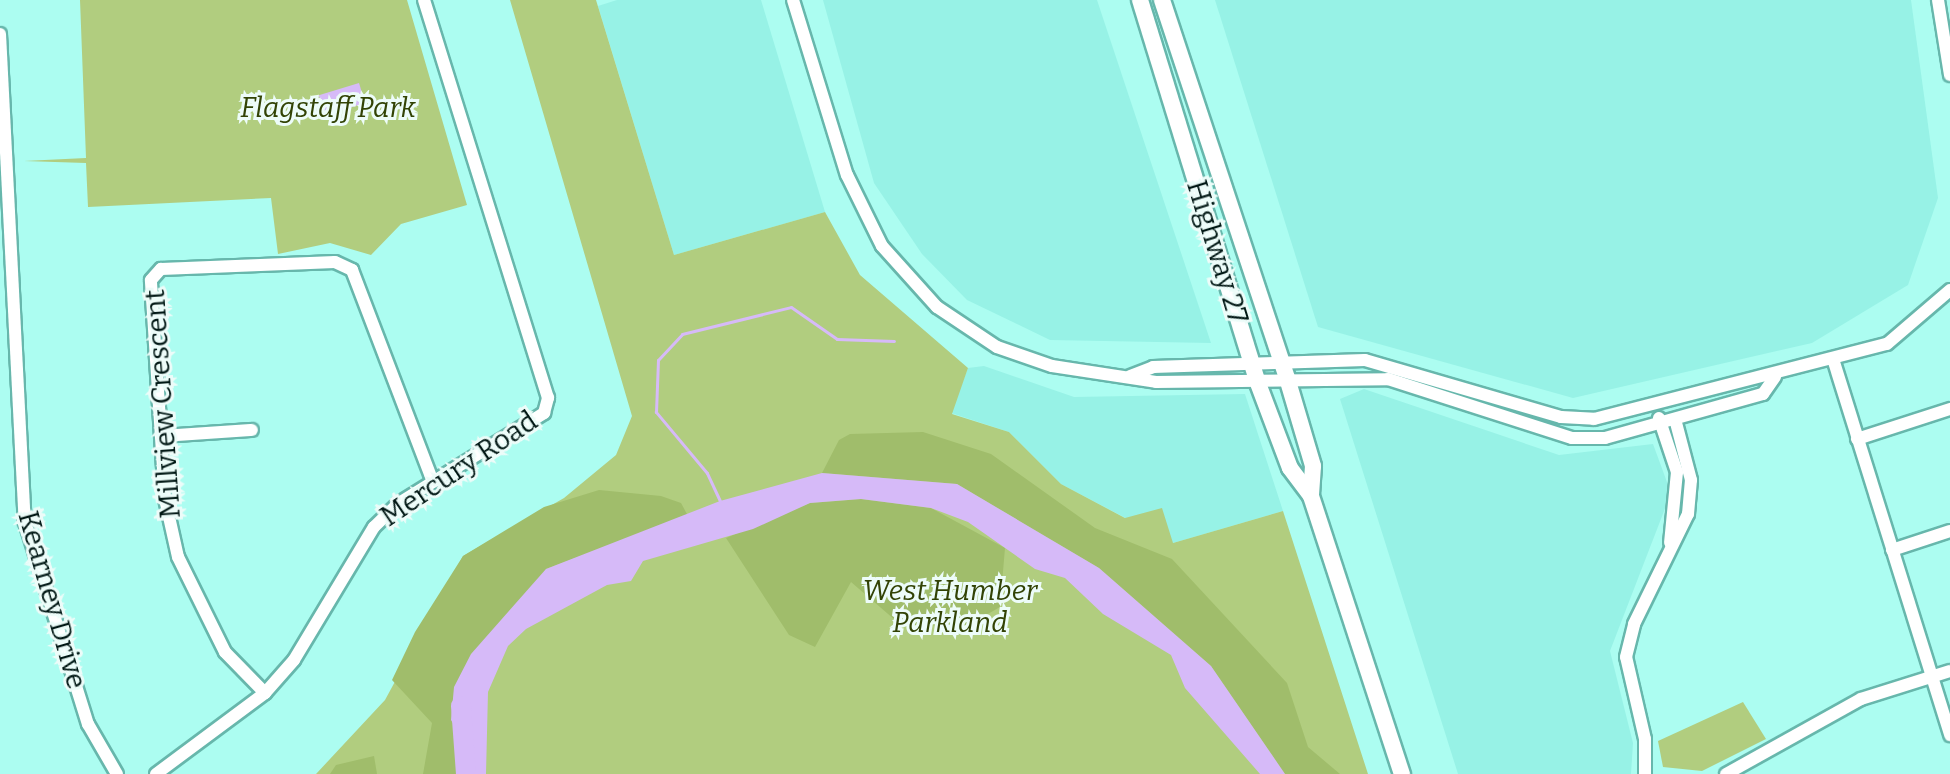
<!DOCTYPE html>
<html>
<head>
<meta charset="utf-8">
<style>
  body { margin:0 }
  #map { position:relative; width:1950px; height:774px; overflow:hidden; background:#acfdf1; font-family:Bitter,serif }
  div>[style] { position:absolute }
  .built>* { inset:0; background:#97f2e6 }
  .green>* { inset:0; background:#b1cd7f }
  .forest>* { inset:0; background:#a0bd6b }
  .water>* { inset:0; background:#d6baf8; transform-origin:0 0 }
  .stream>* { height:3px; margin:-1.5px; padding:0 1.5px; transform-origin:1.5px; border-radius:1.5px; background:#d6baf8 }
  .river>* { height:20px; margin:-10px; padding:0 10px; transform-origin:10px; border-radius:10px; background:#d6baf8 }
  .roads { filter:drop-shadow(2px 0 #67b7ac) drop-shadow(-2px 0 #67b7ac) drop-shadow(0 2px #67b7ac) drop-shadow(0 -2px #67b7ac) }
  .minor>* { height:12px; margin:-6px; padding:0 6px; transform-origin:6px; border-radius:6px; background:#fff }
  .major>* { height:16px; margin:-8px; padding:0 8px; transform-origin:8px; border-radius:8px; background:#fff }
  span { translate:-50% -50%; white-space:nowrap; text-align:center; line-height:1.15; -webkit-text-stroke:6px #edfcf9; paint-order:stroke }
  .park-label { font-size:28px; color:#324305; font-style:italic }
  .street-label { font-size:28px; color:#001714 }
</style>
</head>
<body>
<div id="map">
  <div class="built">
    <i style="clip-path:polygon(617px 0,761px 0,825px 212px,674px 255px,598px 6px)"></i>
    <i style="clip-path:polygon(823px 0,1097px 0,1211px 343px,1050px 340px,967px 300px,922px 254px,874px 183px)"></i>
    <i style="clip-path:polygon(1215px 0,1911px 0,1938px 198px,1908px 285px,1812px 343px,1573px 398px,1318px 327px)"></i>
    <i style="clip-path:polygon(984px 366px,1074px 397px,1245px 394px,1283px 511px,1173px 543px,1061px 484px,1009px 432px,951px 413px,968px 368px)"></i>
    <i style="clip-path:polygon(1364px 389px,1559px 455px,1653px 444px,1671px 493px,1610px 651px,1633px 743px,1631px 774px,1458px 774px,1340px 399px)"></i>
  </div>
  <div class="green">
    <i style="clip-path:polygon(80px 0,407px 0,467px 205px,401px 224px,371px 255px,330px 243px,278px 254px,271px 198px,88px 207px,86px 163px,24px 161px,86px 158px)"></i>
    <i style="clip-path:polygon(510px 0,596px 0,674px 255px,825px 212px,860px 275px,968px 368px,952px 414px,1009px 432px,1061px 484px,1125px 518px,1162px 508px,1173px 543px,1283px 511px,1368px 774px,316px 774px,385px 700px,463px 556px,564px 498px,616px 455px,632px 416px)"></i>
    <i style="clip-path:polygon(1743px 702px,1766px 739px,1702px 771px,1663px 767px,1658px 741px)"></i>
  </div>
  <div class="forest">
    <i style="clip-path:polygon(923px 432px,991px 454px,1095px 528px,1172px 559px,1287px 683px,1308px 747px,1340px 774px,1285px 774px,1211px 666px,1099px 568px,957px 484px,822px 473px,839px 440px,850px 434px)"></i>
    <i style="clip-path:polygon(599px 490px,661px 496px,681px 503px,688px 516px,546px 569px,463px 734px,464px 774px,423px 774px,432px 723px,392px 680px,415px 632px,463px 556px,544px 507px)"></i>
    <i style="clip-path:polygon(861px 499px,931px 508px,1005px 548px,1000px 607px,967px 626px,916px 625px,895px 620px,851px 582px,815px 647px,789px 635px,726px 538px,810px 503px)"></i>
    <i style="clip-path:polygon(374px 756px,377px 774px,330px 774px,336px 765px)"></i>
  </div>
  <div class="water">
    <i style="left:359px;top:83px;width:21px;height:42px;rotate:73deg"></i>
    <i style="clip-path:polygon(822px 473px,957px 484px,1099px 568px,1211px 666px,1285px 774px,1260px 774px,1185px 688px,1171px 655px,1103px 614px,1065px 578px,1035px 569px,968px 522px,931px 508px,861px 499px,810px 503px,753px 529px,643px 561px,631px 581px,607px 585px,526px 629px,508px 646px,488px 692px,486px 774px,464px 774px,465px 743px,451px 720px,454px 687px,471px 654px,546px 569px,720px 501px)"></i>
  </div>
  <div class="stream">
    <i style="left:720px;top:501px;width:31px;rotate:-115deg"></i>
    <i style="left:707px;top:473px;width:80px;rotate:-129.9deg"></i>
    <i style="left:656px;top:412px;width:52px;rotate:-87.8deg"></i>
    <i style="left:658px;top:360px;width:35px;rotate:-47deg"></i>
    <i style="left:682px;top:334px;width:112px;rotate:-13.9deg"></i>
    <i style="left:791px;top:307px;width:56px;rotate:34.8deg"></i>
    <i style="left:837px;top:339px;width:57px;rotate:2deg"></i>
  </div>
  <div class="river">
    <i style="left:461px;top:706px;width:68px;rotate:85.8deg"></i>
  </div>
  <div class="roads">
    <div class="minor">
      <i style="left:793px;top:0;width:183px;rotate:72.9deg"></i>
      <i style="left:847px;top:175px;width:79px;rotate:63.8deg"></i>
      <i style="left:882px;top:246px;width:82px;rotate:48deg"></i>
      <i style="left:937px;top:307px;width:72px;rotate:33.7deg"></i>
      <i style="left:997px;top:347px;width:58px;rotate:19.1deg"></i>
      <i style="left:1052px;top:366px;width:105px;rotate:8.7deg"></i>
      <i style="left:1156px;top:382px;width:232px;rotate:-0.7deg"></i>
      <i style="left:1388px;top:379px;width:193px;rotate:17.8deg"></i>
      <i style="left:1572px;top:438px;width:33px"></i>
      <i style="left:1605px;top:438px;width:164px;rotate:-15.6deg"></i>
      <i style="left:1763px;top:394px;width:21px;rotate:-55deg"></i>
      <i style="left:1938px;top:0;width:76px;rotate:80.9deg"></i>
      <i style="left:0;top:34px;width:489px;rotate:87.1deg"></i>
      <i style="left:25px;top:522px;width:212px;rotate:72.7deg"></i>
      <i style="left:88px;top:724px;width:58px;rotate:59.9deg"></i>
      <i style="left:1834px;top:362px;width:391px;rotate:72.7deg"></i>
      <i style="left:1130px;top:376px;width:25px;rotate:-21deg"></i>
      <i style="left:1153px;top:367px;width:212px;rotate:-1.9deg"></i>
      <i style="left:1365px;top:360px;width:204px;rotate:16.2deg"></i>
      <i style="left:1561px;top:417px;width:33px;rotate:3deg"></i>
      <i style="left:1594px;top:419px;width:302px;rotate:-14.4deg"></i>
      <i style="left:1887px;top:344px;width:83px;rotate:-40.6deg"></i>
      <i style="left:1659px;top:418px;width:57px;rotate:71.6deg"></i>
      <i style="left:1677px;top:472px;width:71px;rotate:95.6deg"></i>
      <i style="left:161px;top:436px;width:91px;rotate:-3.8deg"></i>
      <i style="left:1857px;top:439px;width:98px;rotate:-17.9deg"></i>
      <i style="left:1892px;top:550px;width:61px;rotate:-18.1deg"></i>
      <i style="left:265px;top:693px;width:57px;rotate:-134.3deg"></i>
      <i style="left:225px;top:652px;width:106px;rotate:-116.3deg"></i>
      <i style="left:178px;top:557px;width:59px;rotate:-102.6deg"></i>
      <i style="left:165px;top:499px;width:219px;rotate:-93.7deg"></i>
      <i style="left:151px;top:280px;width:15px;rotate:-48deg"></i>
      <i style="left:161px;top:269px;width:174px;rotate:-2.3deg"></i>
      <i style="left:335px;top:262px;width:19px;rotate:25deg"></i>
      <i style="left:352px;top:270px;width:225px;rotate:69.1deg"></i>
      <i style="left:156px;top:774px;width:136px;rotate:-36.6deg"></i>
      <i style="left:265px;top:693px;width:44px;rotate:-48.7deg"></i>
      <i style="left:294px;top:660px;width:155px;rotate:-59deg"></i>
      <i style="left:374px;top:527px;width:35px;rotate:-44deg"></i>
      <i style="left:399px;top:503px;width:171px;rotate:-31.8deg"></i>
      <i style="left:544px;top:413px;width:16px;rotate:-75deg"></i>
      <i style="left:548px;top:398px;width:417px;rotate:-107.3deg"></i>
      <i style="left:1645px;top:774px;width:35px;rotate:-90deg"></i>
      <i style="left:1645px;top:739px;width:84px;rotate:-103deg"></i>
      <i style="left:1626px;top:657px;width:34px;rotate:-76deg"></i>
      <i style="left:1634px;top:624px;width:123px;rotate:-63.9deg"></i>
      <i style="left:1688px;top:514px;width:34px;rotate:-85deg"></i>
      <i style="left:1691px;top:480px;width:63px;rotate:-104.7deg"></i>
      <i style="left:1726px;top:774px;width:154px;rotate:-29.1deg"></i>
      <i style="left:1861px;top:699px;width:93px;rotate:-17.5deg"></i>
    </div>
    <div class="major">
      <i style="left:1140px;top:0;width:395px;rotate:72.9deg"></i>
      <i style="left:1256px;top:378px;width:96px;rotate:69.3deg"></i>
      <i style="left:1290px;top:468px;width:35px;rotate:53deg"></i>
      <i style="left:1311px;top:496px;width:293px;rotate:71.9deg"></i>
      <i style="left:1162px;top:0;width:398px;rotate:71.7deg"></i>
      <i style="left:1287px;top:378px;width:92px;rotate:73.5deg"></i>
      <i style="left:1313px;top:466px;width:30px;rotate:94deg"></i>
    </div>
  </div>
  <div class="park-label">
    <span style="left:328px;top:108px">Flagstaff Park</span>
    <span style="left:950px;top:607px">West Humber<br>Parkland</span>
  </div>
  <div class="street-label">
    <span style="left:1217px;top:252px;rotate:73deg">Highway 27</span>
    <span style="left:163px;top:404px;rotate:-94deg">Millview Crescent</span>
    <span style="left:459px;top:469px;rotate:-34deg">Mercury Road</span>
    <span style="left:52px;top:600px;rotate:74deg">Kearney Drive</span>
  </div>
</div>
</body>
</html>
